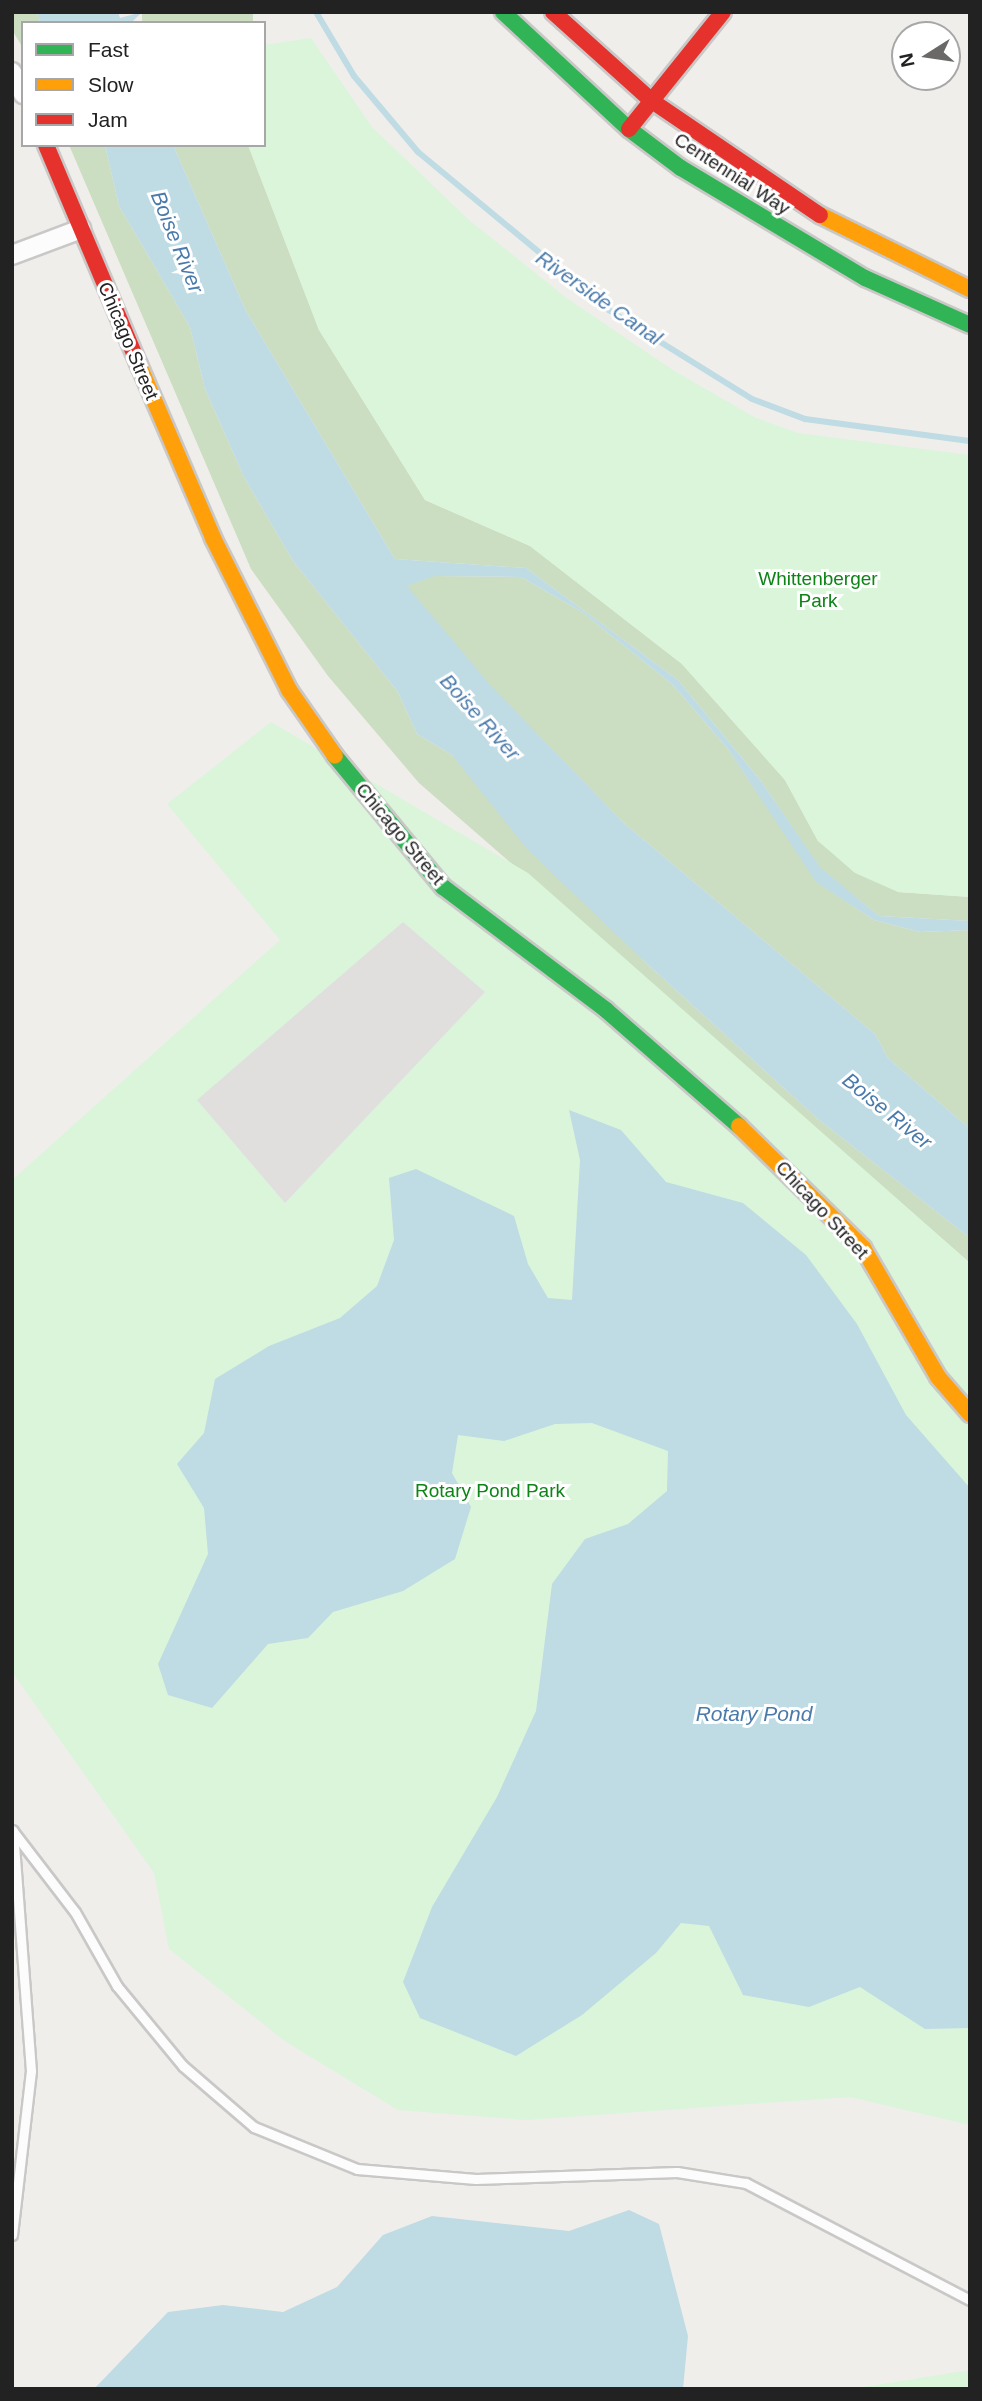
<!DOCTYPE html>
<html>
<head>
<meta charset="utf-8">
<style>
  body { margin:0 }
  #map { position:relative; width:982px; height:2401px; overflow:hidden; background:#f0eeeb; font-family:Helvetica,sans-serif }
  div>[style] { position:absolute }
  .forest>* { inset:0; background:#cbdec1; transform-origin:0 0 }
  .park>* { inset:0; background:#daf5da }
  .parking>* { inset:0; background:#e0dfde }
  .water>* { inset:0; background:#bfdbe3 }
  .stream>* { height:6px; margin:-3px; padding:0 3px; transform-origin:3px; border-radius:3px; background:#bfdbe3 }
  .roads { filter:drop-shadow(2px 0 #c9c8c7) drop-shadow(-2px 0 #c9c8c7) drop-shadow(0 2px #c9c8c7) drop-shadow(0 -2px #c9c8c7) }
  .lane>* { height:9px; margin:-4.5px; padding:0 4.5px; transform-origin:4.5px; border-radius:4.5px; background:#fdfcfc }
  .street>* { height:18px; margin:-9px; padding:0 9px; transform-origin:9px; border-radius:9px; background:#fdfcfc }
  .fast>* { height:16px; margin:-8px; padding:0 8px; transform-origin:8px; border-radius:8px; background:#30b455 }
  .slow>* { height:16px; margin:-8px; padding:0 8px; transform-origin:8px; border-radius:8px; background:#ff9f0a }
  .jam>* { height:16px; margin:-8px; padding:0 8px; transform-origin:8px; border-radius:8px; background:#e5322d }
  span { translate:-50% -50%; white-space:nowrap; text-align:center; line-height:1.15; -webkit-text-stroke:6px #fff; paint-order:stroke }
  .street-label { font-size:19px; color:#222 }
  .park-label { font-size:19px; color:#0c8416 }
  .water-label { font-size:21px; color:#4a7aab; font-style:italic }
  .frame { position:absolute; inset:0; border:14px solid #222; pointer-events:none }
  .legend { position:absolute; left:21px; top:21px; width:245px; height:126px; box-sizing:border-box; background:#fff; border:2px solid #a7a7a7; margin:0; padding:9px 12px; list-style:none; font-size:21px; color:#222 }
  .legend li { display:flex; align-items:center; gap:14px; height:35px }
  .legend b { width:35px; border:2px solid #a7a7a7 }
  .north { position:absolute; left:891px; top:21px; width:70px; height:70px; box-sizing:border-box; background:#fff; border:2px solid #a7a7a7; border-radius:50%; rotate:258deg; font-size:19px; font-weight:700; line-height:28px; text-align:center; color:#222 }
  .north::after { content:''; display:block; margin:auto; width:24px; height:32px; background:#6a6968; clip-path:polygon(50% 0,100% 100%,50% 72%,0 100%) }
</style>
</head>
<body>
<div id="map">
  <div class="forest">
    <i style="clip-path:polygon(12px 12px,36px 12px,41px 23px,23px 23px,23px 48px,12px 30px)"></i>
    <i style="left:142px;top:12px;width:111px;height:16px"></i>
    <i style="clip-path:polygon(69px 145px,105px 145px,119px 206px,190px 327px,205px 389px,244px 477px,293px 561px,398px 692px,417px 734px,452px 755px,645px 962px,818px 1119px,970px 1238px,970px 1263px,419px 783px,328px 676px,251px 569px)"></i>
    <i style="clip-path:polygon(173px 145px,248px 145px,319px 330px,425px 500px,530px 546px,682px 664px,785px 780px,818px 841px,898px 892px,970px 897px,970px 921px,879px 916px,820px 868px,761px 781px,678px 680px,526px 568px,395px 559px,246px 311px)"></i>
    <i style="clip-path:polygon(434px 576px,521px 577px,582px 612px,673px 685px,728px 749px,817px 882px,874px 920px,920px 932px,970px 930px,970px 1129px,888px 1058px,875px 1034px,625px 824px,492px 688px,406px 586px)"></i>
  </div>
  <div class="park">
    <i style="clip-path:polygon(311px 38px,372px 127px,469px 220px,568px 299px,673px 370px,754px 417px,798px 433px,970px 455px,970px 897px,898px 892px,855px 873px,818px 841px,785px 780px,682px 664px,530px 546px,425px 500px,319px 330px,248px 145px,264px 145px,264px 45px)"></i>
    <i style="clip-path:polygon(271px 722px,528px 873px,970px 1263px,970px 2125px,850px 2097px,526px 2120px,398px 2110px,286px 2042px,169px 1949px,154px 1873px,12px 1672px,12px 1180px,280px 940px,167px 804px)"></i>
    <i style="clip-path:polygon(970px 2370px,970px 2389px,850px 2389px)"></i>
  </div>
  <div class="parking">
    <i style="clip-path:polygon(403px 922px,485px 992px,285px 1203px,197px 1100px)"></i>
  </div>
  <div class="water">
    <i style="clip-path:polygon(36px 12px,118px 12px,120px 18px,142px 12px,131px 23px,41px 23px)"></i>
    <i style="clip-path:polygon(105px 145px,173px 145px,246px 311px,395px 559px,526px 568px,678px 680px,761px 781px,820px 867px,879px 916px,970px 921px,970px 930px,920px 932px,874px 920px,816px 882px,728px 749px,673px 685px,582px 612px,521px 577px,435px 576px,407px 586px,492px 687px,625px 824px,875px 1034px,888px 1058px,970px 1129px,970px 1238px,818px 1119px,645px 962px,527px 849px,452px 755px,417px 734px,398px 692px,293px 561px,244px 477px,205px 389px,190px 327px,119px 206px)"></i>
    <i style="clip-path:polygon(569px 1110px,621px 1130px,666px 1182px,743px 1203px,806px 1255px,857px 1324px,906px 1415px,970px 1488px,970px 2028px,925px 2029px,860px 1987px,809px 2007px,743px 1995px,709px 1926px,681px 1923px,656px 1953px,582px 2015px,516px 2056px,420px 2018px,403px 1982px,432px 1907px,497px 1797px,536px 1711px,552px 1584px,585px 1539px,628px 1524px,667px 1491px,668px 1451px,592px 1423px,555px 1424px,504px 1441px,458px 1435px,452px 1473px,471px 1507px,455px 1559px,403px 1591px,333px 1612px,308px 1638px,268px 1644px,212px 1708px,168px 1695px,158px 1664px,208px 1554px,204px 1508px,177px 1464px,204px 1433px,215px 1379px,269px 1346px,340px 1318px,377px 1286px,394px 1240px,389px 1178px,416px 1169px,514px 1216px,528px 1264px,548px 1298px,572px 1300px,580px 1160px)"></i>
    <i style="clip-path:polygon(629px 2210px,659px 2224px,688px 2336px,683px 2389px,94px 2389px,168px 2312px,223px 2305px,283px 2312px,337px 2287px,383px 2235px,432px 2216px,569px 2231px)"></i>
  </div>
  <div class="stream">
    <i style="left:316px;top:12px;width:74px;rotate:59.3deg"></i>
    <i style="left:354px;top:76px;width:99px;rotate:49.9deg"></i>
    <i style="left:418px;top:152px;width:248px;rotate:39.6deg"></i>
    <i style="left:609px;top:310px;width:168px;rotate:31.9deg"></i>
    <i style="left:752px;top:399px;width:57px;rotate:20.7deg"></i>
    <i style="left:805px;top:419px;width:166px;rotate:7.6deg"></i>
  </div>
  <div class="roads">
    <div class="lane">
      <i style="left:12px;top:1830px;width:103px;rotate:52.5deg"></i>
      <i style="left:75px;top:1912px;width:85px;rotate:60.4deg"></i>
      <i style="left:117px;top:1986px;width:104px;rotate:50.5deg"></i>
      <i style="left:183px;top:2066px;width:94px;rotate:40.7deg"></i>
      <i style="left:254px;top:2127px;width:111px;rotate:22.2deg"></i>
      <i style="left:357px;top:2169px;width:119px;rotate:4.8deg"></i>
      <i style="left:476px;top:2179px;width:201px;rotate:-2deg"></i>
      <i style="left:677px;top:2172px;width:70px;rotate:9.1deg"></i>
      <i style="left:746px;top:2183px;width:253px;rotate:27.6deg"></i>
      <i style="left:12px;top:2235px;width:165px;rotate:-83.4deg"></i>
      <i style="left:31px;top:2071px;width:241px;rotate:-94.3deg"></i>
    </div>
    <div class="street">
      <i style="left:12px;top:72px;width:25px;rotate:63deg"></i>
      <i style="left:12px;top:255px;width:74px;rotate:-20.6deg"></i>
    </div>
    <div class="fast">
      <i style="left:503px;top:12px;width:172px;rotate:42.9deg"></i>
      <i style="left:629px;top:129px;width:65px;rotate:36.9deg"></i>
      <i style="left:681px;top:168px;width:214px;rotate:30.9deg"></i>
      <i style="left:865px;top:278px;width:115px;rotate:24.1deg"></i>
      <i style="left:335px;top:756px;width:170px;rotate:50.5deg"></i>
      <i style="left:443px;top:887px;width:204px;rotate:37deg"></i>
      <i style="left:606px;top:1010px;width:176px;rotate:41.1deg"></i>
    </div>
    <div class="slow">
      <i style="left:820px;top:215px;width:167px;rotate:26.3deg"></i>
      <i style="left:139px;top:365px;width:188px;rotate:66.8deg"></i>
      <i style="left:213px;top:538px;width:170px;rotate:63.4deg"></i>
      <i style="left:289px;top:690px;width:80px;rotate:55.1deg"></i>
      <i style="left:739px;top:1126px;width:174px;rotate:44.5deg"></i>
      <i style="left:863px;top:1248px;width:149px;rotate:59.8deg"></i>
      <i style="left:938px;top:1377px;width:49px;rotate:49.1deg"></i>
    </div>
    <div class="jam">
      <i style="left:553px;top:12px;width:133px;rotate:42deg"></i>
      <i style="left:652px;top:101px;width:203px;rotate:34.2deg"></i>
      <i style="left:629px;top:129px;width:150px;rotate:-51.2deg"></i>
      <i style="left:46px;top:145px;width:239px;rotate:67.1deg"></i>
    </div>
  </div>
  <div class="street-label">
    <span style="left:732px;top:174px;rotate:33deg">Centennial Way</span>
    <span style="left:128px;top:341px;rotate:67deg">Chicago Street</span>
    <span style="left:400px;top:834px;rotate:50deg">Chicago Street</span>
    <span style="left:822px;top:1210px;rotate:47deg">Chicago Street</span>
  </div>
  <div class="park-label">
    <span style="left:818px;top:590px">Whittenberger<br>Park</span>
    <span style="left:490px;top:1491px">Rotary Pond Park</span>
  </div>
  <div class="water-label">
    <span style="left:177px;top:242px;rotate:68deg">Boise River</span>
    <span style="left:599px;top:298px;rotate:35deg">Riverside Canal</span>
    <span style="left:480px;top:717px;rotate:48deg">Boise River</span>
    <span style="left:887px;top:1111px;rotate:39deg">Boise River</span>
    <span style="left:754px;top:1714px">Rotary Pond</span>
  </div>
  <div class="frame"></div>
  <ul class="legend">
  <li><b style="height:9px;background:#30b455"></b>Fast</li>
  <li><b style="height:9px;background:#ff9f0a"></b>Slow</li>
  <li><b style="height:9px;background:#e5322d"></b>Jam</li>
  </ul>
  <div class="north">N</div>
</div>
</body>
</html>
